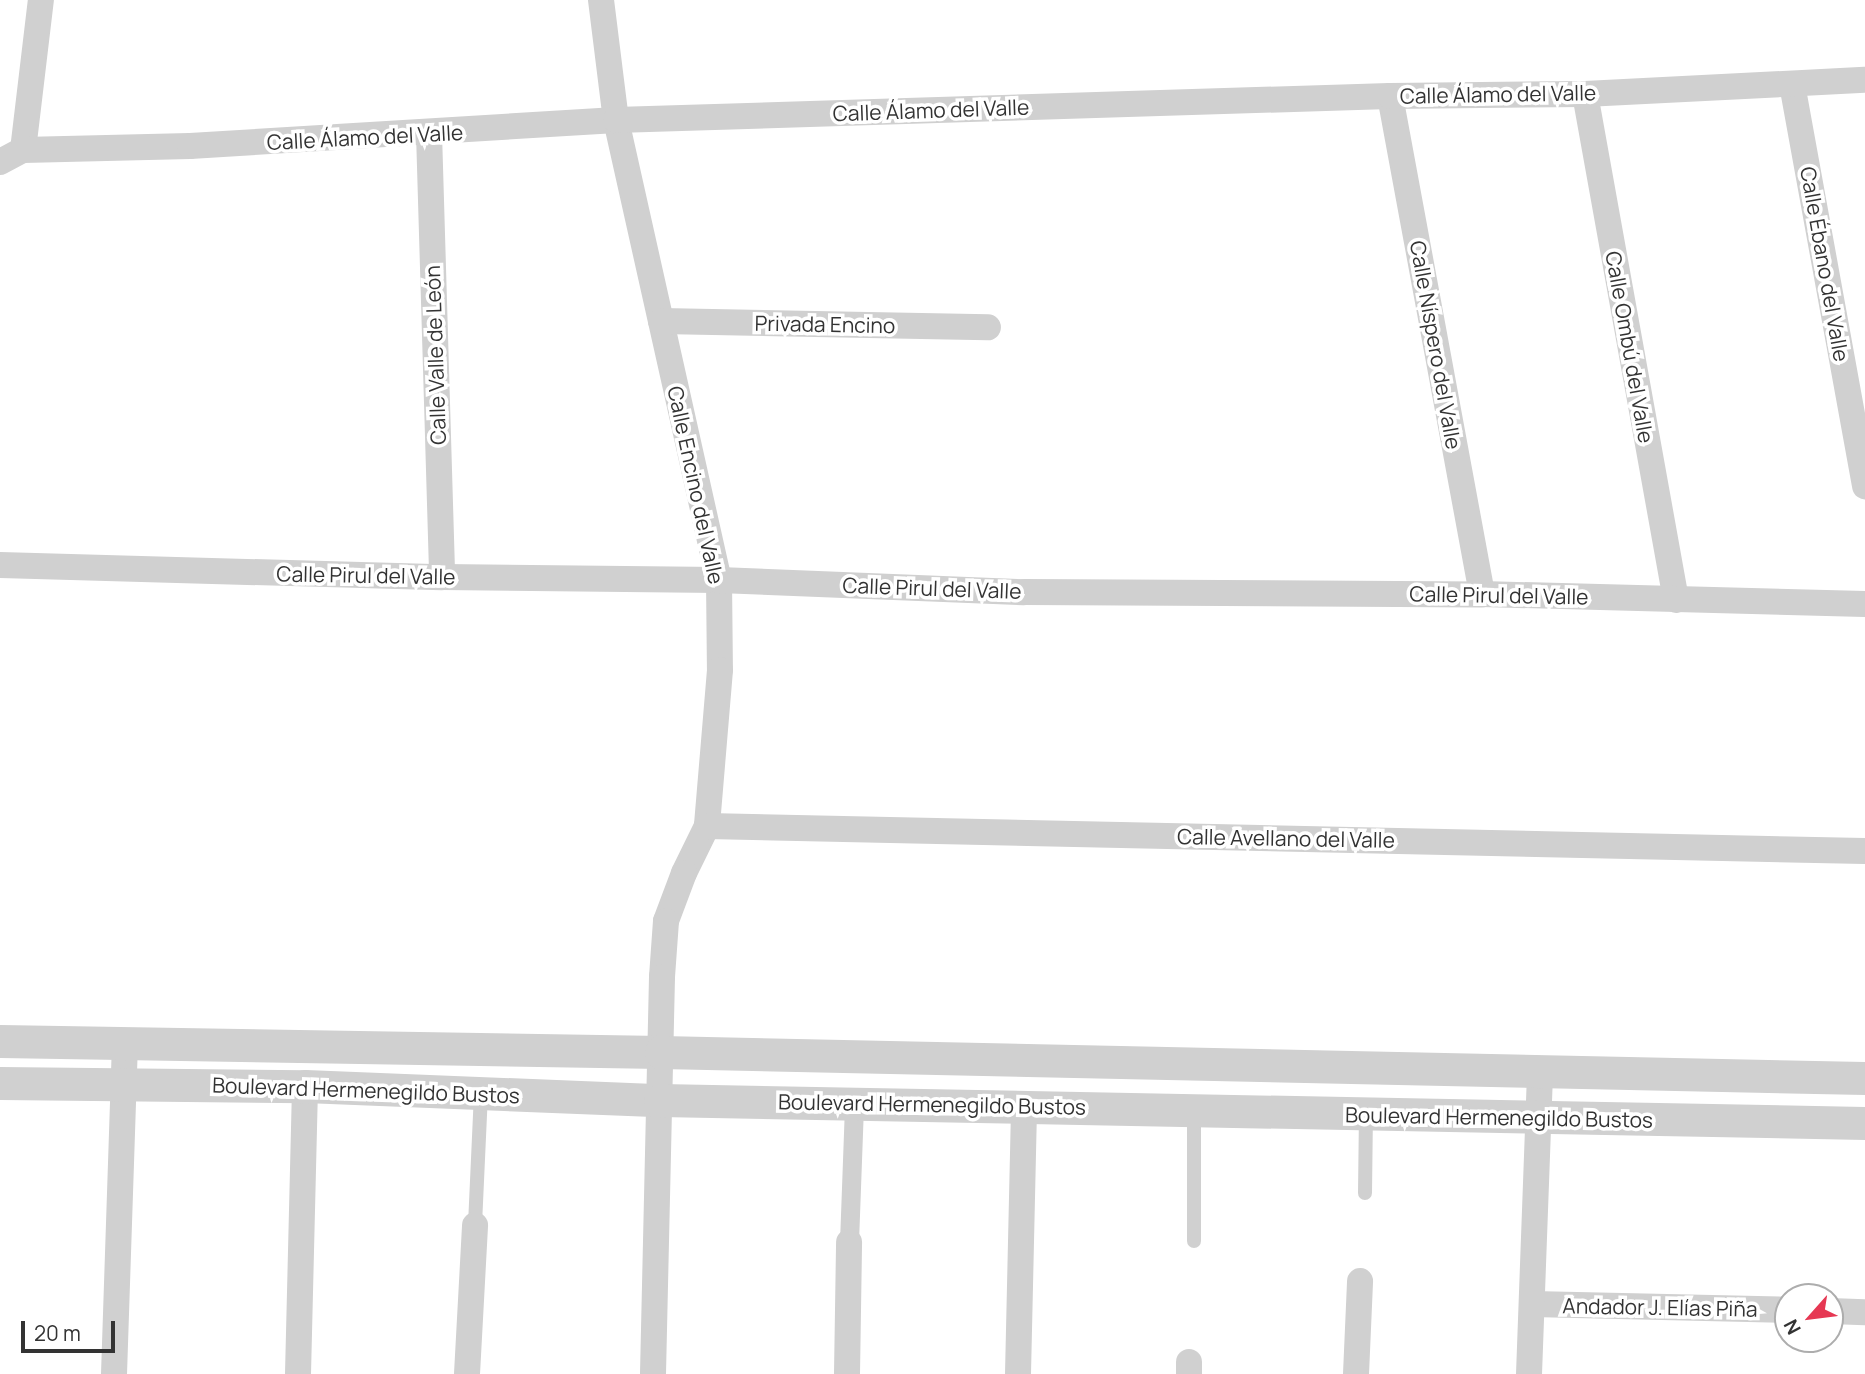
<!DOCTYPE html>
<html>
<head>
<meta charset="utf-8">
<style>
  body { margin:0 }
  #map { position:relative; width:1865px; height:1374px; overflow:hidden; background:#fff; font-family:Manrope,sans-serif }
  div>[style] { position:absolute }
  .service>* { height:14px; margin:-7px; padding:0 7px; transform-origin:7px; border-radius:7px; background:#d0d0d0 }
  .pedestrian>* { height:19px; margin:-9.5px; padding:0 9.5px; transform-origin:9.5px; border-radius:9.5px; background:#d0d0d0 }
  .minor>* { height:26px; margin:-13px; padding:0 13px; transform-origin:13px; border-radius:13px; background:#d0d0d0 }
  .tertiary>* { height:33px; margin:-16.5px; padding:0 16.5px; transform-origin:16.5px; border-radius:16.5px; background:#d0d0d0 }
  span { translate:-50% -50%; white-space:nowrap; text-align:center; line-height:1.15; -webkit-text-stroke:7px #fff; paint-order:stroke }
  .street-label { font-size:21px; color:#333 }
  .north { position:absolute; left:1774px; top:1283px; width:70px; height:70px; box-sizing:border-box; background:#fff; border:2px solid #adadad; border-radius:50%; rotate:242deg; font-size:19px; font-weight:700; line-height:28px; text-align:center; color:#333 }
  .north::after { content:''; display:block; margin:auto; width:24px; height:32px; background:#e63853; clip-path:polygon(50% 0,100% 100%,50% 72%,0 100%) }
  .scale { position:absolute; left:21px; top:1321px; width:94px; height:32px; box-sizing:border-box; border:4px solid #333; border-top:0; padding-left:9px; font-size:21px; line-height:24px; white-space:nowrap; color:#333; -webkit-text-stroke:5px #fff; paint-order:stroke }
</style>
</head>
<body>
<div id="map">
  <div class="service">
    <i style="left:1194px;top:1111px;width:130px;rotate:90deg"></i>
    <i style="left:1365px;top:1193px;width:78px;rotate:-89.3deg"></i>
    <i style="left:475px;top:1225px;width:132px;rotate:-87.4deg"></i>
  </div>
  <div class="pedestrian">
    <i style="left:849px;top:1242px;width:139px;rotate:-87.9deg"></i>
  </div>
  <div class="minor">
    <i style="left:601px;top:0;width:121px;rotate:82.9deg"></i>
    <i style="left:616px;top:120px;width:471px;rotate:77.4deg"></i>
    <i style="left:719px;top:580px;width:90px;rotate:89.4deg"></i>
    <i style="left:720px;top:670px;width:157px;rotate:94.8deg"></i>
    <i style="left:707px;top:826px;width:52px;rotate:116.1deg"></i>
    <i style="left:684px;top:873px;width:51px;rotate:110.6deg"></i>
    <i style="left:666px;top:921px;width:56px;rotate:94.1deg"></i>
    <i style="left:662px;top:977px;width:397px;rotate:91.3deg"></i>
    <i style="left:1792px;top:84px;width:409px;rotate:79.7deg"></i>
    <i style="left:1585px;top:94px;width:514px;rotate:79.8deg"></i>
    <i style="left:1390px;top:96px;width:506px;rotate:79.53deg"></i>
    <i style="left:429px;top:133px;width:444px;rotate:88.3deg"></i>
    <i style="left:23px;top:150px;width:151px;rotate:-83.2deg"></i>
    <i style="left:0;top:162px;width:26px;rotate:-28deg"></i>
    <i style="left:23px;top:150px;width:167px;rotate:-1.4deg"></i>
    <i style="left:190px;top:146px;width:427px;rotate:-3.5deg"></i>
    <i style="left:616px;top:120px;width:774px;rotate:-1.78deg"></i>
    <i style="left:1390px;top:96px;width:195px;rotate:-0.6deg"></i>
    <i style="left:1585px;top:94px;width:280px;rotate:-2.9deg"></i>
    <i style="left:661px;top:321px;width:327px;rotate:1.1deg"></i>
    <i style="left:0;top:565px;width:442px;rotate:1.6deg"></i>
    <i style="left:442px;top:577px;width:277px;rotate:0.6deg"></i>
    <i style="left:719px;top:580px;width:305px;rotate:2.3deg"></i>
    <i style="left:1024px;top:592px;width:458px;rotate:0.3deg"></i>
    <i style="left:1482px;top:594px;width:383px;rotate:1.5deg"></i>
    <i style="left:707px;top:826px;width:1158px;rotate:1.24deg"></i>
    <i style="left:1532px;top:1304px;width:256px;rotate:1.3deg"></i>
    <i style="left:1830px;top:1311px;width:35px;rotate:2deg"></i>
    <i style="left:114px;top:1374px;width:330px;rotate:-88.1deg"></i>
    <i style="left:298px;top:1374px;width:288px;rotate:-88.6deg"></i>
    <i style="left:467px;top:1374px;width:149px;rotate:-86.9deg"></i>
    <i style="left:847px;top:1374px;width:132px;rotate:-89.1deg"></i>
    <i style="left:1018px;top:1374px;width:268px;rotate:-88.7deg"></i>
    <i style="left:1189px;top:1374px;width:12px;rotate:-90deg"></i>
    <i style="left:1356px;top:1374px;width:93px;rotate:-87.5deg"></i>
    <i style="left:1529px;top:1374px;width:304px;rotate:-87.9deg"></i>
  </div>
  <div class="tertiary">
    <i style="left:0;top:1041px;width:661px;rotate:0.95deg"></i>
    <i style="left:661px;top:1052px;width:1204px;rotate:1.24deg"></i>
    <i style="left:0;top:1083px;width:305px;rotate:0.6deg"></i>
    <i style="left:305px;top:1086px;width:355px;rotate:2.3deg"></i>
    <i style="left:660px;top:1100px;width:1205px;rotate:1.09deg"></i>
  </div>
  <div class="street-label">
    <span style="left:1498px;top:94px;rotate:-1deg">Calle Álamo del Valle</span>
    <span style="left:931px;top:110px;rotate:-2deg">Calle Álamo del Valle</span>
    <span style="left:365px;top:137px;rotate:-3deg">Calle Álamo del Valle</span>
    <span style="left:1825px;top:264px;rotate:80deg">Calle Ébano del Valle</span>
    <span style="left:825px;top:324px;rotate:1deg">Privada Encino</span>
    <span style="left:1436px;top:345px;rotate:80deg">Calle Níspero del Valle</span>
    <span style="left:1630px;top:347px;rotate:80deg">Calle Ombú del Valle</span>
    <span style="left:435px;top:355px;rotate:-92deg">Calle Valle de León</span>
    <span style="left:696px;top:485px;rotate:78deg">Calle Encino del Valle</span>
    <span style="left:366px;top:575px;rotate:1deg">Calle Pirul del Valle</span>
    <span style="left:932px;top:588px;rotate:2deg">Calle Pirul del Valle</span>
    <span style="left:1499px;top:595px;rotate:1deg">Calle Pirul del Valle</span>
    <span style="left:1286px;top:838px;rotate:1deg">Calle Avellano del Valle</span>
    <span style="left:366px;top:1090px;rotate:2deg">Boulevard Hermenegildo Bustos</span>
    <span style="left:932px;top:1104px;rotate:1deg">Boulevard Hermenegildo Bustos</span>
    <span style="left:1499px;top:1117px;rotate:1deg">Boulevard Hermenegildo Bustos</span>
    <span style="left:1660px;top:1307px;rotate:1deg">Andador J. Elías Piña</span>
  </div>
  <div class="north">N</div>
  <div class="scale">20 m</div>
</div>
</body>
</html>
